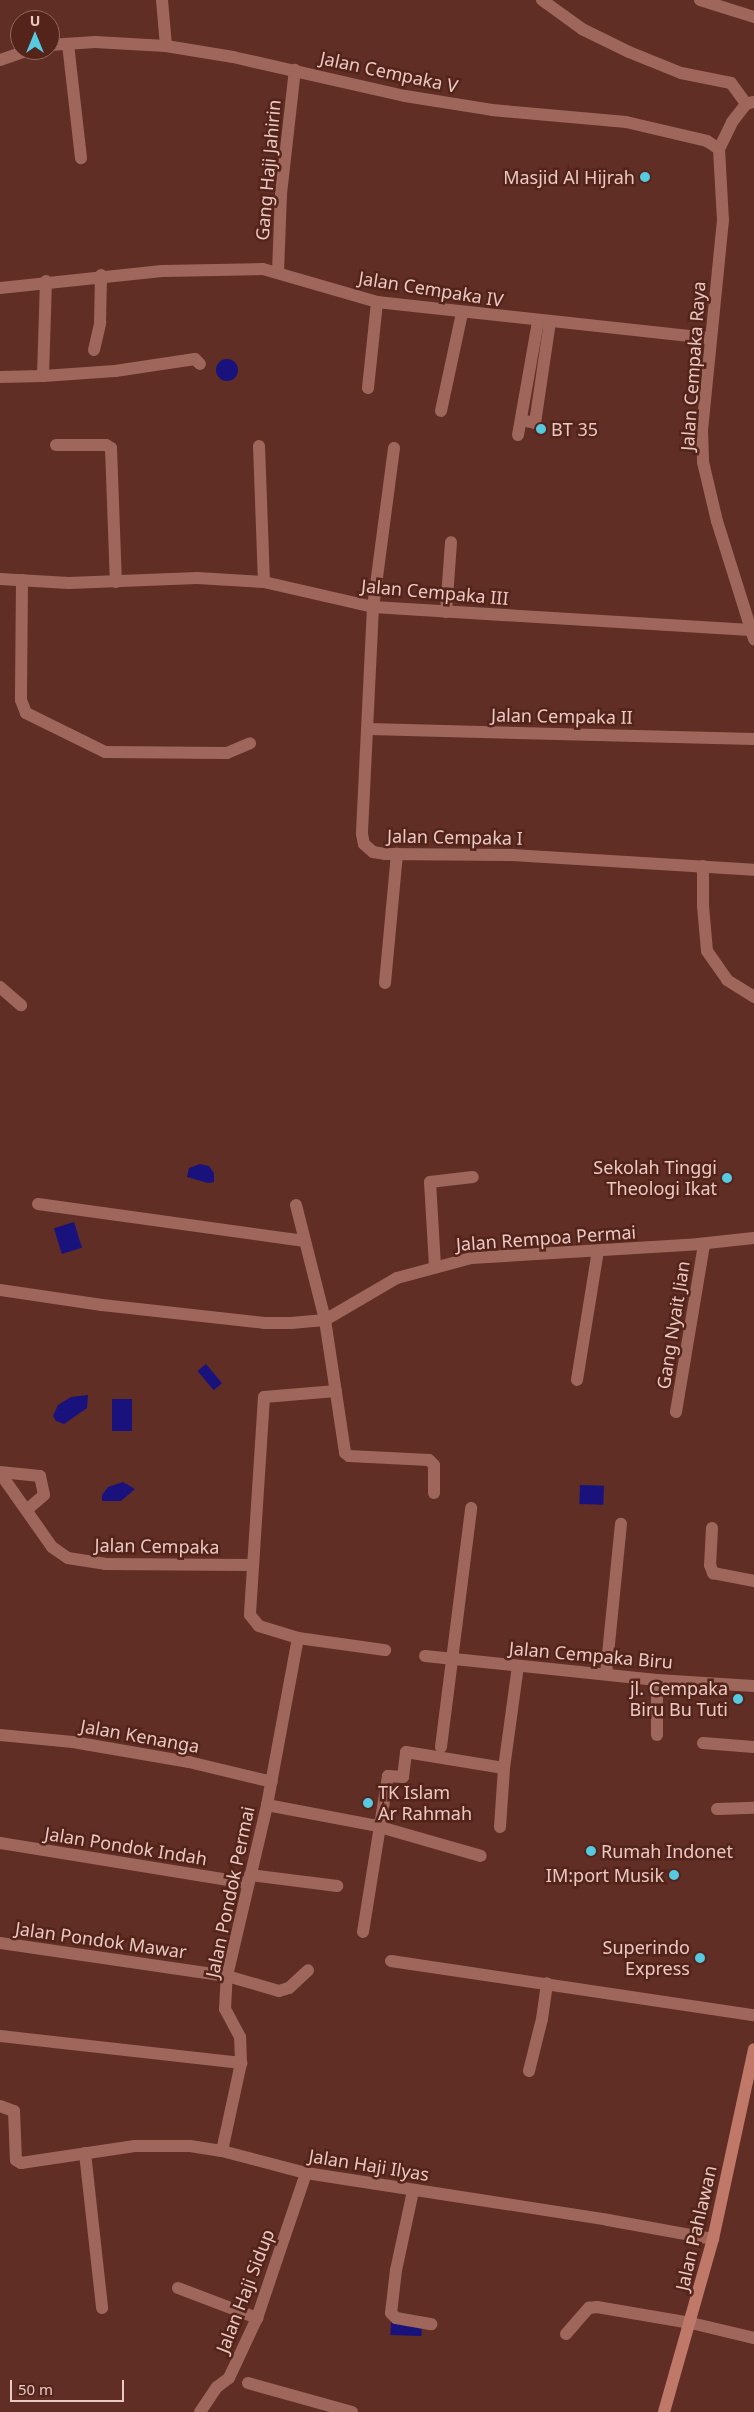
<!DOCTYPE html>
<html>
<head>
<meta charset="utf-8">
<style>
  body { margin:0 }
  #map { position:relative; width:754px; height:2412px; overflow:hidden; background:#602e25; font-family:"Noto Sans",sans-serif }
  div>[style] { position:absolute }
  .water>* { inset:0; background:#19127d; transform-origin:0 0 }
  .round { border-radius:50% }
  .minor>* { height:12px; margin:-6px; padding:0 6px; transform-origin:6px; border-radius:6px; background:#9f675c }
  .major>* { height:12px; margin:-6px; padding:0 6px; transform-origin:6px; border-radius:6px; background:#c07869 }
  .dots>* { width:14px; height:14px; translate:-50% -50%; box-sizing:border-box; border:2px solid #54241b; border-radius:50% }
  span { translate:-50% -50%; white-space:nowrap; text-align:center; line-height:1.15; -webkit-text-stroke:5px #54241b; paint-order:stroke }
  .street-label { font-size:18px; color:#e9c9c2 }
  .poi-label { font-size:18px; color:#e9c9c2 }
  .right { translate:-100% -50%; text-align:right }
  .left { translate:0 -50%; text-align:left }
  .north { position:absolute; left:10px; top:10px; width:50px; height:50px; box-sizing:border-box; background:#54241b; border:1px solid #90665e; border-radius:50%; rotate:0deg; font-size:14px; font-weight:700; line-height:20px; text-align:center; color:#e9c9c2 }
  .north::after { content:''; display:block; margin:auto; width:18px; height:22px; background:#55cae0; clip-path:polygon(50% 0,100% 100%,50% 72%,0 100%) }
  .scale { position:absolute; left:10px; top:2380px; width:114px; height:22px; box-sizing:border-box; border:2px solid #e9c9c2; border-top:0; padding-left:6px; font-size:15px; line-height:18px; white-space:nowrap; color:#e9c9c2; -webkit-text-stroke:4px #54241b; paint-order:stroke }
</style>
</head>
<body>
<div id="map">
  <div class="water">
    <i class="round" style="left:216px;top:359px;width:22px;height:22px"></i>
    <i style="clip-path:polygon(200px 1164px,209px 1166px,214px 1173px,214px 1182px,208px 1183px,187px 1177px,189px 1168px)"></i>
    <i style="left:74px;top:1222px;width:27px;height:21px;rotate:73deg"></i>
    <i style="left:206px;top:1364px;width:25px;height:11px;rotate:50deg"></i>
    <i style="clip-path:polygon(88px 1395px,87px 1408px,64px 1424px,56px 1421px,53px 1416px,58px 1405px,71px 1397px)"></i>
    <i style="left:112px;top:1399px;width:20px;height:32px"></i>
    <i style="clip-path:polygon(123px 1482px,135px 1489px,121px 1501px,102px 1501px,102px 1495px,108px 1487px)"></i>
    <i style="left:580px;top:1485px;width:24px;height:19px;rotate:2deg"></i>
    <i style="left:391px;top:2321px;width:31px;height:14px;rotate:2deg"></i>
  </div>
  <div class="minor">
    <i style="left:162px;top:0;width:46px;rotate:85deg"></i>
    <i style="left:542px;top:0;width:49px;rotate:35.9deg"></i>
    <i style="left:582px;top:29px;width:52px;rotate:26.1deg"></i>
    <i style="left:629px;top:52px;width:56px;rotate:22deg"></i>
    <i style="left:681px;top:73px;width:51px;rotate:11.3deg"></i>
    <i style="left:731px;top:83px;width:26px;rotate:54deg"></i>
    <i style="left:700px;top:0;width:57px;rotate:17.5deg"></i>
    <i style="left:68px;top:44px;width:115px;rotate:83.5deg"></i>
    <i style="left:50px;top:45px;width:45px;rotate:-3.8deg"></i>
    <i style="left:95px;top:42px;width:71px;rotate:3.2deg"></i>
    <i style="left:166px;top:46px;width:68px;rotate:9.3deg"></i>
    <i style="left:233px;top:57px;width:176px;rotate:12.8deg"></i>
    <i style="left:405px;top:96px;width:88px;rotate:9.1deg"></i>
    <i style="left:492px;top:110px;width:135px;rotate:5.1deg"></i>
    <i style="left:626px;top:122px;width:83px;rotate:13.2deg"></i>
    <i style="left:707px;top:141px;width:14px;rotate:34deg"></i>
    <i style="left:0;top:60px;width:31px;rotate:-19deg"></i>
    <i style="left:719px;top:149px;width:71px;rotate:86.8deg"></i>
    <i style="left:723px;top:220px;width:211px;rotate:95.7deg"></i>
    <i style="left:702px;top:430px;width:32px;rotate:88deg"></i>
    <i style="left:703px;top:462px;width:61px;rotate:76.7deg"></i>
    <i style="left:717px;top:521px;width:124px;rotate:72.6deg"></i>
    <i style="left:719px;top:149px;width:30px;rotate:-64deg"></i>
    <i style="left:732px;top:122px;width:23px;rotate:-52deg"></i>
    <i style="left:746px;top:104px;width:7px;rotate:-16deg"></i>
    <i style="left:278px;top:272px;width:78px;rotate:-87.8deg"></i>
    <i style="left:281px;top:194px;width:125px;rotate:-83.6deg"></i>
    <i style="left:0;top:288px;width:163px;rotate:-6deg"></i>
    <i style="left:162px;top:271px;width:101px;rotate:-1.1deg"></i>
    <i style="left:263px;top:269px;width:119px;rotate:16.1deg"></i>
    <i style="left:377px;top:302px;width:335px;rotate:6.2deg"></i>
    <i style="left:94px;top:350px;width:28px;rotate:-77deg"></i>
    <i style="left:100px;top:323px;width:48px;rotate:-88.8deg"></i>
    <i style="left:43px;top:376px;width:72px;rotate:-4deg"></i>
    <i style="left:115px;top:371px;width:81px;rotate:-8.5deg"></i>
    <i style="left:195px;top:359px;width:7px;rotate:45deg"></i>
    <i style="left:0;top:377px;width:43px;rotate:-1.3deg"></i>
    <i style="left:43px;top:376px;width:95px;rotate:-88.2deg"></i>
    <i style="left:368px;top:388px;width:86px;rotate:-84deg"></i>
    <i style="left:441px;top:411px;width:100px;rotate:-77.9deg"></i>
    <i style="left:521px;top:420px;width:14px;rotate:12deg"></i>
    <i style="left:535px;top:423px;width:102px;rotate:-81.6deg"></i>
    <i style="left:518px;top:435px;width:115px;rotate:-80deg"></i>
    <i style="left:56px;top:445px;width:50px"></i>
    <i style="left:106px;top:445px;width:6px;rotate:31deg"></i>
    <i style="left:111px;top:448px;width:134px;rotate:87.9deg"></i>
    <i style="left:259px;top:446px;width:136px;rotate:87.9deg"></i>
    <i style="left:394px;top:448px;width:160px;rotate:97.5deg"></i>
    <i style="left:373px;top:607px;width:227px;rotate:92.8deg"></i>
    <i style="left:362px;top:834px;width:10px;rotate:79deg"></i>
    <i style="left:364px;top:844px;width:12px;rotate:42deg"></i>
    <i style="left:373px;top:852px;width:12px;rotate:9deg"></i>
    <i style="left:385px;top:854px;width:127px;rotate:0.5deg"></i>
    <i style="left:512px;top:855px;width:242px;rotate:3.5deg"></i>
    <i style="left:0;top:579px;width:69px;rotate:3.3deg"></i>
    <i style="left:69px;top:583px;width:128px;rotate:-2.2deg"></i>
    <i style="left:197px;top:578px;width:67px;rotate:3.4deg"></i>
    <i style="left:264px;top:582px;width:112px;rotate:12.9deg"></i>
    <i style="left:373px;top:607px;width:378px;rotate:3.5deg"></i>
    <i style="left:22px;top:580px;width:120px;rotate:90.5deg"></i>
    <i style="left:21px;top:700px;width:14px;rotate:69deg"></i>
    <i style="left:26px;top:713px;width:88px;rotate:26.3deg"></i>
    <i style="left:105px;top:752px;width:122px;rotate:0.5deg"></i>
    <i style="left:227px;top:753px;width:25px;rotate:-23deg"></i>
    <i style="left:446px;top:612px;width:70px;rotate:-85.9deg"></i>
    <i style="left:369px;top:729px;width:385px;rotate:1.5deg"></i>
    <i style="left:703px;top:866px;width:40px;rotate:90deg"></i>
    <i style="left:703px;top:906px;width:45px;rotate:84.9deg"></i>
    <i style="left:707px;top:951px;width:35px;rotate:55deg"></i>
    <i style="left:727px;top:980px;width:32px;rotate:32deg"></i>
    <i style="left:385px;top:983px;width:130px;rotate:-84.7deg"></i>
    <i style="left:0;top:987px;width:28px;rotate:41deg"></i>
    <i style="left:38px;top:1204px;width:269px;rotate:7.9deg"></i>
    <i style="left:296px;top:1205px;width:119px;rotate:75.8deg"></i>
    <i style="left:325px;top:1320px;width:134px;rotate:81.4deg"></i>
    <i style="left:345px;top:1453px;width:5px;rotate:37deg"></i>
    <i style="left:349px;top:1456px;width:80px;rotate:2.9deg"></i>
    <i style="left:429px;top:1460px;width:7px;rotate:45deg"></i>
    <i style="left:434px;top:1465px;width:28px;rotate:90deg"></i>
    <i style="left:435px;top:1266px;width:84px;rotate:-93.4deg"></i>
    <i style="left:430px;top:1182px;width:43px;rotate:-6.6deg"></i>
    <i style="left:0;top:1290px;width:103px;rotate:8.4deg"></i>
    <i style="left:102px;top:1305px;width:163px;rotate:6.3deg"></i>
    <i style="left:264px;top:1323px;width:27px"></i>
    <i style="left:291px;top:1323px;width:34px;rotate:-5deg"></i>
    <i style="left:325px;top:1320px;width:83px;rotate:-30.3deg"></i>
    <i style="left:397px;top:1278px;width:77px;rotate:-15.1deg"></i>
    <i style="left:471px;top:1258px;width:227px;rotate:-3.5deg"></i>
    <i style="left:698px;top:1244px;width:56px;rotate:-6.1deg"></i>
    <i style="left:577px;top:1380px;width:131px;rotate:-80.8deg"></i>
    <i style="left:336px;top:1391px;width:72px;rotate:175.2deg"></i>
    <i style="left:264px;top:1397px;width:218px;rotate:93.7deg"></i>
    <i style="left:250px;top:1615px;width:14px;rotate:51deg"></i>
    <i style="left:259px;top:1626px;width:41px;rotate:17.1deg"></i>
    <i style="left:298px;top:1638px;width:88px;rotate:7.9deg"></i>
    <i style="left:676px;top:1412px;width:170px;rotate:-80.5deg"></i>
    <i style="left:0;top:1472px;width:40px;rotate:5.7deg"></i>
    <i style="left:40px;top:1476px;width:19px;rotate:78deg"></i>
    <i style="left:44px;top:1495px;width:23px;rotate:139deg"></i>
    <i style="left:0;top:1473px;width:90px;rotate:54.9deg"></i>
    <i style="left:52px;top:1547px;width:19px;rotate:35deg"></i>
    <i style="left:68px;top:1558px;width:37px;rotate:9deg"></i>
    <i style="left:105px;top:1564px;width:146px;rotate:0.4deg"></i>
    <i style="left:712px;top:1528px;width:37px;rotate:93deg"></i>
    <i style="left:710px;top:1565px;width:9px;rotate:69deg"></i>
    <i style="left:713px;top:1573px;width:42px;rotate:11deg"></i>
    <i style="left:425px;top:1656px;width:233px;rotate:5.9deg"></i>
    <i style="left:657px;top:1680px;width:97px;rotate:3.5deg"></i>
    <i style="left:606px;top:1674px;width:151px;rotate:-84.3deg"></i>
    <i style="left:657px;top:1680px;width:55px;rotate:90deg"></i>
    <i style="left:0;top:1735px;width:73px;rotate:5.5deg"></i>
    <i style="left:73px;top:1742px;width:118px;rotate:9.8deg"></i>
    <i style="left:189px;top:1762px;width:85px;rotate:13.5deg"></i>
    <i style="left:703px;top:1743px;width:51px;rotate:4.5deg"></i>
    <i style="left:441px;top:1747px;width:241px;rotate:-82.8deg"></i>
    <i style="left:267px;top:1805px;width:108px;rotate:10.7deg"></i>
    <i style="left:373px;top:1825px;width:112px;rotate:16deg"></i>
    <i style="left:717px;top:1809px;width:37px;rotate:-2deg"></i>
    <i style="left:500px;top:1827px;width:59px;rotate:-86.1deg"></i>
    <i style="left:0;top:1843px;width:250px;rotate:9.2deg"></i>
    <i style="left:250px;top:1875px;width:88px;rotate:7.2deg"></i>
    <i style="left:363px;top:1932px;width:158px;rotate:-80.9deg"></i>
    <i style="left:388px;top:1776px;width:15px;rotate:4deg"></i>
    <i style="left:403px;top:1777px;width:25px;rotate:-83deg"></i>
    <i style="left:406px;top:1752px;width:99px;rotate:9.3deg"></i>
    <i style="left:504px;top:1768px;width:103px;rotate:-82.2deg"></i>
    <i style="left:0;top:1943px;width:229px;rotate:8.3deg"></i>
    <i style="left:227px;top:1976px;width:54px;rotate:16.1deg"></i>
    <i style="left:279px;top:1991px;width:10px;rotate:-17deg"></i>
    <i style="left:289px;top:1988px;width:26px;rotate:-43deg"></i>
    <i style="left:391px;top:1961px;width:367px;rotate:8.5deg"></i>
    <i style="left:0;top:2036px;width:243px;rotate:6.4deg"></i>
    <i style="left:529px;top:2071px;width:54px;rotate:-76deg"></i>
    <i style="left:542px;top:2019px;width:36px;rotate:-82deg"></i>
    <i style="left:0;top:2106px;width:15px;rotate:20deg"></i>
    <i style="left:14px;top:2111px;width:49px;rotate:87.7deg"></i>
    <i style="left:16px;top:2160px;width:6px;rotate:31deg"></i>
    <i style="left:21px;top:2163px;width:115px;rotate:-8.5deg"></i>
    <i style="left:135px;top:2146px;width:55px"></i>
    <i style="left:190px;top:2146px;width:32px;rotate:9deg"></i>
    <i style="left:222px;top:2151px;width:87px;rotate:14.7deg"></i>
    <i style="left:306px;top:2173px;width:306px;rotate:8.8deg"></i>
    <i style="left:608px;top:2220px;width:107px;rotate:10.3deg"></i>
    <i style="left:222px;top:2151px;width:90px;rotate:-77.8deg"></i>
    <i style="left:241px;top:2063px;width:26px;rotate:-92deg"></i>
    <i style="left:240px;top:2037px;width:32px;rotate:-118deg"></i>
    <i style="left:225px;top:2009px;width:33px;rotate:-87deg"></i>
    <i style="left:227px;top:1976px;width:176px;rotate:-76.8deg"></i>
    <i style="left:267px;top:1805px;width:170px;rotate:-79.5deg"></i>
    <i style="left:85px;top:2153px;width:156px;rotate:83.7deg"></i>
    <i style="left:413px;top:2191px;width:81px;rotate:102.1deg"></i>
    <i style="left:396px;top:2270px;width:43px;rotate:96.6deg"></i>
    <i style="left:391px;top:2313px;width:7px;rotate:45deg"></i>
    <i style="left:396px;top:2318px;width:36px;rotate:10deg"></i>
    <i style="left:178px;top:2288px;width:85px;rotate:20.8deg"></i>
    <i style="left:566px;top:2334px;width:35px;rotate:-49deg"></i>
    <i style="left:589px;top:2308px;width:8px;rotate:-7deg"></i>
    <i style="left:597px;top:2307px;width:95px;rotate:9.7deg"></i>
    <i style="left:691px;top:2323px;width:65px;rotate:13.4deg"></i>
    <i style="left:248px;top:2383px;width:108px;rotate:15.6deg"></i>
    <i style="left:200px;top:2412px;width:30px;rotate:-56deg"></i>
    <i style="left:217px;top:2387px;width:15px;rotate:-37deg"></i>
    <i style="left:229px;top:2378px;width:66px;rotate:-65deg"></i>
    <i style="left:257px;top:2318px;width:153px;rotate:-71.3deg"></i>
  </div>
  <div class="major">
    <i style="left:664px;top:2412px;width:180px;rotate:-74.2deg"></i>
    <i style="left:713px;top:2239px;width:194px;rotate:-77.8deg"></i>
  </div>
  <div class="dots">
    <i style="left:645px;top:177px;background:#55cae0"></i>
    <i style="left:541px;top:429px;background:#55cae0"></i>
    <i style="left:727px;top:1178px;background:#55cae0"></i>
    <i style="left:738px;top:1699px;background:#55cae0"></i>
    <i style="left:368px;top:1803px;background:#55cae0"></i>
    <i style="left:591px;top:1851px;background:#55cae0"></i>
    <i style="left:674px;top:1875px;background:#55cae0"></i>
    <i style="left:700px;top:1958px;background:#55cae0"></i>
  </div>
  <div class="street-label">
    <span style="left:389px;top:72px;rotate:12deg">Jalan Cempaka V</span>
    <span style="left:268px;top:170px;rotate:-85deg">Gang Haji Jahirin</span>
    <span style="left:431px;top:289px;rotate:9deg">Jalan Cempaka IV</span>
    <span style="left:693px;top:366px;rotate:-86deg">Jalan Cempaka Raya</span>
    <span style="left:435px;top:592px;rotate:5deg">Jalan Cempaka III</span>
    <span style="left:562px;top:716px;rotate:1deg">Jalan Cempaka II</span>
    <span style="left:455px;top:837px;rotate:1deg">Jalan Cempaka I</span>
    <span style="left:546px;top:1238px;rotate:-4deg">Jalan Rempoa Permai</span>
    <span style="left:673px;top:1325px;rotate:-81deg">Gang Nyait Jian</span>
    <span style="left:157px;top:1546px;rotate:1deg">Jalan Cempaka</span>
    <span style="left:591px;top:1655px;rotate:5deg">Jalan Cempaka Biru</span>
    <span style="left:140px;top:1736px;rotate:10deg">Jalan Kenanga</span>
    <span style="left:126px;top:1846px;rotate:9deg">Jalan Pondok Indah</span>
    <span style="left:230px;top:1892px;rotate:-78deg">Jalan Pondok Permai</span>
    <span style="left:101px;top:1940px;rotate:8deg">Jalan Pondok Mawar</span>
    <span style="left:369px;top:2165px;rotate:9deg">Jalan Haji Ilyas</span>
    <span style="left:696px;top:2228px;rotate:-77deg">Jalan Pahlawan</span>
    <span style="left:245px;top:2291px;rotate:-69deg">Jalan Haji Sidup</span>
  </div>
  <div class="poi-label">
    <span class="right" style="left:635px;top:177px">Masjid Al Hijrah</span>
    <span class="left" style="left:551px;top:429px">BT 35</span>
    <span class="right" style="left:717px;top:1178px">Sekolah Tinggi<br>Theologi Ikat</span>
    <span class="right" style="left:728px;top:1699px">jl. Cempaka<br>Biru Bu Tuti</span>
    <span class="left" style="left:378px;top:1803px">TK Islam<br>Ar Rahmah</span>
    <span class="left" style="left:601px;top:1851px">Rumah Indonet</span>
    <span class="right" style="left:664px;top:1875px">IM:port Musik</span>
    <span class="right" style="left:690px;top:1958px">Superindo<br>Express</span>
  </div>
  <div class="north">U</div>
  <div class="scale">50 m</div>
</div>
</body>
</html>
